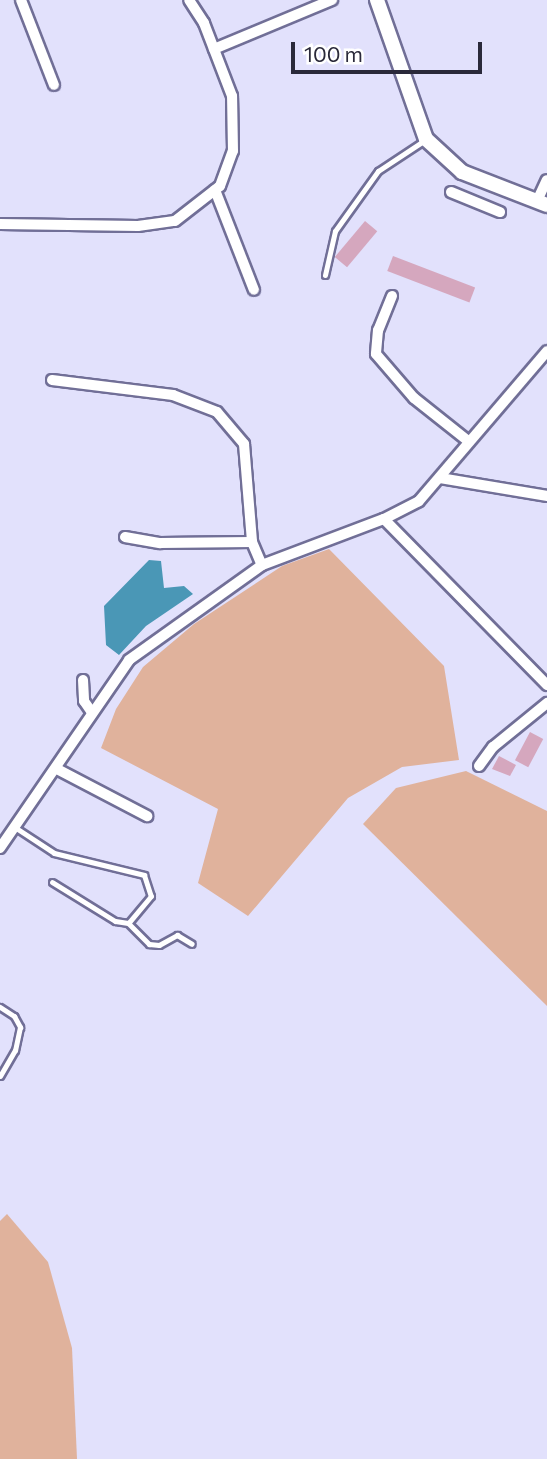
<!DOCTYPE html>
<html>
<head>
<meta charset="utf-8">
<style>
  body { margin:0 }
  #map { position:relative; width:547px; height:1459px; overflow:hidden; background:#e2e1fc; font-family:Commissioner,sans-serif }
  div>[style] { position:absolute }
  .green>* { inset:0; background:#e0b29c }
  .water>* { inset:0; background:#4a97b6 }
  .building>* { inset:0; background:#d5a7be; transform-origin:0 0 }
  .roads { filter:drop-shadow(2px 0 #716f97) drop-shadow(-2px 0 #716f97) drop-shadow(0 2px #716f97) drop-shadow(0 -2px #716f97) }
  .service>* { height:5px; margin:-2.5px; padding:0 2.5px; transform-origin:2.5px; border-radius:2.5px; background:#fff }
  .minor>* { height:10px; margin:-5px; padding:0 5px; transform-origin:5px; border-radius:5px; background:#fff }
  .tertiary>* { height:14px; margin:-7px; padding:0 7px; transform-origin:7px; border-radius:7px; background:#fff }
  span { translate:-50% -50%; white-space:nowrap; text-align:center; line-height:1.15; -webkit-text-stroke:6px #fff; paint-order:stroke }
  .scale { position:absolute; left:291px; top:42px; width:191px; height:32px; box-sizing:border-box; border:4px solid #2a293a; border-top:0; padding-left:9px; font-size:21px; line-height:24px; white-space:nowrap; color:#2a293a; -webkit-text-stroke:5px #fff; paint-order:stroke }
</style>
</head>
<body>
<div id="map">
  <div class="green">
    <i style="clip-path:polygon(329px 549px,444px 666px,459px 760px,402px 767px,348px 798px,248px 916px,198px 883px,218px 809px,101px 748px,116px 709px,143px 667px,194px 624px,282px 566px)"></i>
    <i style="clip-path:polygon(466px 771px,547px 811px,547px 1006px,363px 824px,396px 788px)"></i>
    <i style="clip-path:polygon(7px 1214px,48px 1262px,72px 1348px,77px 1459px,0 1459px,0 1221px)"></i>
  </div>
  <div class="water">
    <i style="clip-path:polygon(149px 560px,161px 561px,164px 588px,184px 586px,193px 594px,146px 626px,119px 655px,106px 645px,104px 606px)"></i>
  </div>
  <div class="building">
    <i style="left:365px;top:221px;width:16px;height:47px;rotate:40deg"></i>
    <i style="left:393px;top:256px;width:88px;height:16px;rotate:21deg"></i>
    <i style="left:530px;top:732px;width:15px;height:32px;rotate:28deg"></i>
    <i style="clip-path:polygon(499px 756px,516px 765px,510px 776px,492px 769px)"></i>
  </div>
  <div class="roads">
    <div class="service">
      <i style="left:325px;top:275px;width:45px;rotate:-77.2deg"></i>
      <i style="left:335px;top:231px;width:74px;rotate:-54.4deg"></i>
      <i style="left:378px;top:171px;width:56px;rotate:-33.4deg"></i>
      <i style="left:16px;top:828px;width:45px;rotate:33.3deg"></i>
      <i style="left:54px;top:853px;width:93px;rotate:13.7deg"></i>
      <i style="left:144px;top:875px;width:22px;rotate:72deg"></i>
      <i style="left:151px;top:896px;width:35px;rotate:130deg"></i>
      <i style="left:128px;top:923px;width:13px;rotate:-171deg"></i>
      <i style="left:115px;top:921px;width:74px;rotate:-148.2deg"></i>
      <i style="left:128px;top:923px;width:30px;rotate:45deg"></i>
      <i style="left:149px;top:944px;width:10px;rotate:6deg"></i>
      <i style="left:159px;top:945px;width:21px;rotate:-29deg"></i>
      <i style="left:177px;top:935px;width:17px;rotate:31deg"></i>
      <i style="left:0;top:1007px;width:17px;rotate:33deg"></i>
      <i style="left:14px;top:1016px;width:13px;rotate:61deg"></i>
      <i style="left:20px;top:1027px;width:24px;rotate:102deg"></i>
      <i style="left:15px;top:1050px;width:30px;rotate:120deg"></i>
    </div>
    <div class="minor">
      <i style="left:21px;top:0;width:91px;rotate:68.8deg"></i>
      <i style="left:214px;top:49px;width:128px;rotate:-22.6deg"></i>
      <i style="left:215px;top:190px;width:107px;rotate:68.7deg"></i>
      <i style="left:451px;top:192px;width:53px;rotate:22.2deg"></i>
      <i style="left:537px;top:201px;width:23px;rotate:-65deg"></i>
      <i style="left:0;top:224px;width:138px;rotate:0.8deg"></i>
      <i style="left:138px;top:226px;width:37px;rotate:-8deg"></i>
      <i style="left:175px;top:221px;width:57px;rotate:-37.9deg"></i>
      <i style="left:220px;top:186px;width:37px;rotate:-70deg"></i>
      <i style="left:233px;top:151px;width:55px;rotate:-91deg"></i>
      <i style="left:232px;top:96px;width:78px;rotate:-111deg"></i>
      <i style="left:204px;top:23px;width:27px;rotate:-123deg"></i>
      <i style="left:392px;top:296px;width:37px;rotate:112deg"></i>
      <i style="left:378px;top:330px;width:24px;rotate:95deg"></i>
      <i style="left:376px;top:354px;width:58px;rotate:49.2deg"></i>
      <i style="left:414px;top:398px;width:69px;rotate:38.5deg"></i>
      <i style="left:52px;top:380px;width:122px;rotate:7.1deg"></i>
      <i style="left:173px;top:395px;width:47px;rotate:21.1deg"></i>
      <i style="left:217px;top:412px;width:42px;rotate:49.8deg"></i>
      <i style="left:244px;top:444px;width:98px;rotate:85.3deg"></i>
      <i style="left:252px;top:542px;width:25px;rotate:67deg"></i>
      <i style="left:440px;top:478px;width:109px;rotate:9.5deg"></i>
      <i style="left:384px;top:519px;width:233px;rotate:45.5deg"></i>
      <i style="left:125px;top:537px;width:36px;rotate:10deg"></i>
      <i style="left:160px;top:543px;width:92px;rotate:-0.6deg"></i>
      <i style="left:83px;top:680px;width:21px;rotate:87deg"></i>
      <i style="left:84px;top:701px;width:12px;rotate:55deg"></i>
      <i style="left:479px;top:766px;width:24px;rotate:-54deg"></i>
      <i style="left:493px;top:747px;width:70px;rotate:-39.2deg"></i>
      <i style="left:57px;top:769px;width:102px;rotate:27.6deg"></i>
      <i style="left:0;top:848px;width:228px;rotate:-55.5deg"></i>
      <i style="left:129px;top:660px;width:163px;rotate:-35.5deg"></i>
      <i style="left:262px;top:565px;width:130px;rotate:-20.7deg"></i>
      <i style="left:384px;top:519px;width:39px;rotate:-27deg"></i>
      <i style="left:419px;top:501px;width:197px;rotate:-49.5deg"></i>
    </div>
    <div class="tertiary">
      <i style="left:377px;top:0;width:147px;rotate:70.6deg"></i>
      <i style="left:426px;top:139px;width:49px;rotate:42.5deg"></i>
      <i style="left:462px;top:172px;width:91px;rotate:21.2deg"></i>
    </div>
  </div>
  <div class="scale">100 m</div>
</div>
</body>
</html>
